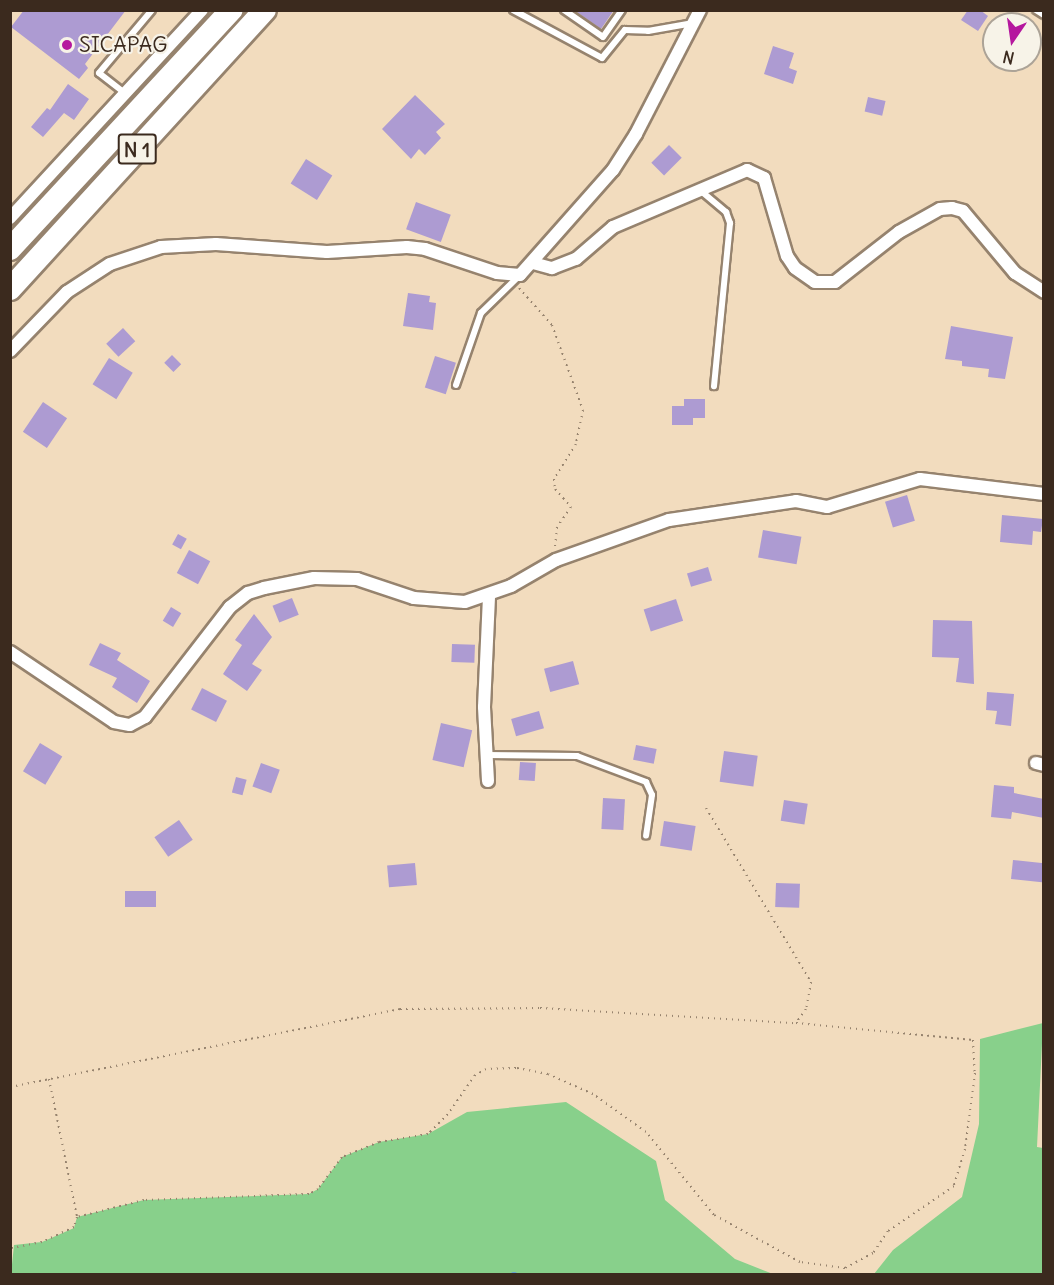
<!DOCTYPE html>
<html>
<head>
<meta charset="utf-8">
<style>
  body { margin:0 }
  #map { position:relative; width:1054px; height:1285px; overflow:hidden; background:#f2dcbe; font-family:Delius,sans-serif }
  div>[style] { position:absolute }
  .green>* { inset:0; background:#88d08b }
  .stream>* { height:4.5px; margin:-2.25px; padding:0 2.25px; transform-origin:2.25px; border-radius:2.25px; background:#649fd4 }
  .building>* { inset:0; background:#ad9bd2; transform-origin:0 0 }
  .path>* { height:2px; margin-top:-1px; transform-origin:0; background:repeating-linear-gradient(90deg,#96836e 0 1.5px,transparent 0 6px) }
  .roads { filter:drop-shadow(2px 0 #96836e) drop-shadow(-2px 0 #96836e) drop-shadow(0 2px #96836e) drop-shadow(0 -2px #96836e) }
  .lane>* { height:6px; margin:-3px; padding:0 3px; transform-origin:3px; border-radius:3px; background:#fff }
  .street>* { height:12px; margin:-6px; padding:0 6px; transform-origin:6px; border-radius:6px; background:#fff }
  .highway>* { height:22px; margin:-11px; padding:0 11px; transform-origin:11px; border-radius:11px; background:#fff }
  .dots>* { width:16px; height:16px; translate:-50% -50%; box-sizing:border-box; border:3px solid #f7f3e8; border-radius:50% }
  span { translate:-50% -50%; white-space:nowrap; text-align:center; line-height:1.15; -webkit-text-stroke:4.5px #f7f3e8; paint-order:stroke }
  .shield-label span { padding:2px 4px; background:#f7f3e8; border:2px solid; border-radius:4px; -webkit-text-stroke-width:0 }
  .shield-label { font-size:20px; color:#3b2a1e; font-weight:700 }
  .poi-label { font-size:21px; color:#3b2a1e }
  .left { translate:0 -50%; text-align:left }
  .frame { position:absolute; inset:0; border:12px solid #3b2a1e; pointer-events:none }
  .north { position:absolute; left:982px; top:12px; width:60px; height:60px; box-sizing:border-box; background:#f7f3e8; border:2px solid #aca397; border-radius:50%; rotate:193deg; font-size:16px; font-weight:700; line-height:24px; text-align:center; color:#3b2a1e }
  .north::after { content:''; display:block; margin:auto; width:21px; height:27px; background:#b5179e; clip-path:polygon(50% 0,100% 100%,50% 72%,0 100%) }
</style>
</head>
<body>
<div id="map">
  <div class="green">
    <i style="clip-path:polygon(1043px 1023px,1037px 1147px,1043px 1148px,1043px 1274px,874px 1274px,893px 1250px,962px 1197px,979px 1124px,980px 1039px)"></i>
    <i style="clip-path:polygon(566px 1102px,656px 1161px,665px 1200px,735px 1259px,773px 1274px,11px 1274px,14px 1245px,42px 1242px,74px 1228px,77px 1217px,144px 1200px,309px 1194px,318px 1189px,342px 1157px,379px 1142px,428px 1134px,467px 1112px)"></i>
  </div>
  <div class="stream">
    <i style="left:513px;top:1274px;width:2px"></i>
  </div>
  <div class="building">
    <i style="clip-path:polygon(24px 10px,126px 10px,85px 64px,88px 68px,79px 79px,11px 27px)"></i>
    <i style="clip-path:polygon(574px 10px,614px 10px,601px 29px)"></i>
    <i style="clip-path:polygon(968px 10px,980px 10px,988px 16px,978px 31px,961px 20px)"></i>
    <i style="clip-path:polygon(773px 46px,794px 53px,789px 68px,797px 71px,793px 84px,764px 74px)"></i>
    <i style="clip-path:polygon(68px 84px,89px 99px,74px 120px,64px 113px,43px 137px,31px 127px,47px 108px,50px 110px)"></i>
    <i style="clip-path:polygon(415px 95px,445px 124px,436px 132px,441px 138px,425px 155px,419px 149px,411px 159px,382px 129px)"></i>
    <i style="left:868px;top:97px;width:18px;height:15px;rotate:13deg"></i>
    <i style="left:669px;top:145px;width:18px;height:25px;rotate:45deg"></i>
    <i style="left:306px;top:159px;width:31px;height:29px;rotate:32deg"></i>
    <i style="left:416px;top:202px;width:37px;height:29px;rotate:20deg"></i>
    <i style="clip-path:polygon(408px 293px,430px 296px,429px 302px,436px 303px,433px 330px,403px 326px)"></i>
    <i style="clip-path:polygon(951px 326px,1013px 337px,1005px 379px,988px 377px,989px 369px,962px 366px,962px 361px,945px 359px)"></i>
    <i style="left:123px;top:328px;width:18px;height:23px;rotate:47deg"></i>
    <i style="left:172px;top:355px;width:13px;height:11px;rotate:45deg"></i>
    <i style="left:435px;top:356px;width:22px;height:33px;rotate:18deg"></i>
    <i style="left:109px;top:358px;width:28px;height:31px;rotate:32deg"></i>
    <i style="clip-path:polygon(684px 399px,705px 399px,705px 418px,693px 418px,693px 425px,672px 425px,672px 406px,684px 406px)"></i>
    <i style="left:43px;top:402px;width:29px;height:36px;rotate:34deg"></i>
    <i style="left:907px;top:495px;width:27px;height:23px;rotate:73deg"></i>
    <i style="clip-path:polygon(1002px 515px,1043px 519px,1041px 532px,1033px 531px,1032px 545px,1000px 542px)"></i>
    <i style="left:763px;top:530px;width:39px;height:28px;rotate:10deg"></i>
    <i style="left:178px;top:534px;width:10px;height:12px;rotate:29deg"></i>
    <i style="left:189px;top:550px;width:24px;height:26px;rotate:28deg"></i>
    <i style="left:708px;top:567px;width:14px;height:22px;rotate:73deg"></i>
    <i style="left:292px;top:598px;width:18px;height:21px;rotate:68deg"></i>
    <i style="left:676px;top:599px;width:23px;height:34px;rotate:72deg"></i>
    <i style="left:171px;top:607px;width:12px;height:16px;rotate:31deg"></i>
    <i style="clip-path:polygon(254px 614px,272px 637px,252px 664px,262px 670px,247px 691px,223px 674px,242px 645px,235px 640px)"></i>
    <i style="clip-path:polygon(933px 620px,972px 621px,974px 684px,956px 682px,959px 658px,932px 657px)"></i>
    <i style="clip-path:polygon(100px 643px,121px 653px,117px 660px,150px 681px,137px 703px,112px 687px,117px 678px,89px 665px)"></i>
    <i style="left:452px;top:644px;width:23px;height:18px;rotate:2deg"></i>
    <i style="left:573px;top:661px;width:24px;height:30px;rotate:75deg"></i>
    <i style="left:202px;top:688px;width:28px;height:24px;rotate:27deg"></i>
    <i style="clip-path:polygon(987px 692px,1014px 694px,1011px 726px,995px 724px,997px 711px,986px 710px)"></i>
    <i style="left:539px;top:711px;width:18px;height:29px;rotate:74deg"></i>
    <i style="left:441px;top:723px;width:32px;height:38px;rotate:13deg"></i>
    <i style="left:40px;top:743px;width:26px;height:33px;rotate:31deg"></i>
    <i style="left:636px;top:745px;width:21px;height:15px;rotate:11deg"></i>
    <i style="left:724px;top:751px;width:34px;height:31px;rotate:8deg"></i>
    <i style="left:520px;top:762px;width:16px;height:18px;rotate:4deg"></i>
    <i style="left:261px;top:763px;width:20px;height:25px;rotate:20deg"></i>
    <i style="left:236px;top:777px;width:11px;height:16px;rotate:15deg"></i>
    <i style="clip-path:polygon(994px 785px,1014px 787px,1014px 793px,1044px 799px,1044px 818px,1012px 812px,1011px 819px,991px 817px)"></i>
    <i style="left:603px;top:798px;width:22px;height:31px;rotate:3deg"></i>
    <i style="left:784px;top:800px;width:24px;height:21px;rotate:9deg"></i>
    <i style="left:179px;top:820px;width:24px;height:30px;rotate:55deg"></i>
    <i style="left:664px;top:821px;width:32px;height:25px;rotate:9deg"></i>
    <i style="left:1013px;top:860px;width:31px;height:19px;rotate:6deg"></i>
    <i style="left:415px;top:863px;width:22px;height:28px;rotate:85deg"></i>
    <i style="left:776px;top:883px;width:24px;height:24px;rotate:2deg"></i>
    <i style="left:125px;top:891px;width:31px;height:16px"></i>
  </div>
  <div class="path">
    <i style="left:519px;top:288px;width:50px;rotate:48.3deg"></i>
    <i style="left:552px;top:325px;width:90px;rotate:70deg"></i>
    <i style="left:583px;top:410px;width:35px;rotate:102deg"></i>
    <i style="left:576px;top:444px;width:41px;rotate:122.2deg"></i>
    <i style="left:554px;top:479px;width:10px;rotate:84deg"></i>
    <i style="left:555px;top:489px;width:24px;rotate:48deg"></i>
    <i style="left:571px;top:507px;width:24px;rotate:125deg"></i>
    <i style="left:557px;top:527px;width:20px;rotate:96deg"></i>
    <i style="left:706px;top:808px;width:203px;rotate:58.9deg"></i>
    <i style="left:811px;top:982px;width:27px;rotate:100deg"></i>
    <i style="left:806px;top:1009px;width:17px;rotate:126deg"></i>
    <i style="left:49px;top:1079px;width:141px;rotate:78.5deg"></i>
    <i style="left:10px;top:1087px;width:398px;rotate:-11.3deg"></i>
    <i style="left:400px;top:1009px;width:140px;rotate:-0.4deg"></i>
    <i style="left:540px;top:1008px;width:256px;rotate:3.4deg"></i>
    <i style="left:796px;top:1023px;width:178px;rotate:5.5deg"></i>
    <i style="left:973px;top:1040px;width:33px;rotate:87deg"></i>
    <i style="left:975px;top:1073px;width:77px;rotate:97.5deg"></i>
    <i style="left:965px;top:1149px;width:39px;rotate:107deg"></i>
    <i style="left:954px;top:1186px;width:80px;rotate:145.7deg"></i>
    <i style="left:888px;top:1231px;width:27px;rotate:124deg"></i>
    <i style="left:873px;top:1253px;width:32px;rotate:152deg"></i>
    <i style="left:845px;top:1268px;width:45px;rotate:-172.4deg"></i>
    <i style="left:800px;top:1262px;width:98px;rotate:-151.3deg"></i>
    <i style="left:714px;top:1215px;width:107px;rotate:-129.3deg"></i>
    <i style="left:646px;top:1132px;width:65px;rotate:-144.4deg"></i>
    <i style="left:593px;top:1094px;width:49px;rotate:-156deg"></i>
    <i style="left:548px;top:1074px;width:33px;rotate:-169deg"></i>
    <i style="left:516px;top:1068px;width:30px;rotate:178deg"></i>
    <i style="left:486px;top:1069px;width:13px;rotate:151deg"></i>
    <i style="left:475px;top:1075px;width:47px;rotate:124.7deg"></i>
    <i style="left:448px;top:1114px;width:28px;rotate:135deg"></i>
    <i style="left:428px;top:1134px;width:50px;rotate:170.7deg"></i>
    <i style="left:379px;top:1142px;width:40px;rotate:158deg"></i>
    <i style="left:342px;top:1157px;width:40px;rotate:127deg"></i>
    <i style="left:318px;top:1189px;width:10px;rotate:151deg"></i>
    <i style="left:309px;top:1194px;width:165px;rotate:177.9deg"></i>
    <i style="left:144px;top:1200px;width:69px;rotate:165.8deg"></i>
    <i style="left:77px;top:1217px;width:10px;rotate:107deg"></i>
    <i style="left:74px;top:1227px;width:35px;rotate:155deg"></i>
    <i style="left:42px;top:1242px;width:33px;rotate:169deg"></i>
  </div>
  <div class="roads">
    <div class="lane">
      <i style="left:513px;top:10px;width:101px;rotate:28.3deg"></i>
      <i style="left:602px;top:58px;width:36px;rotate:-51deg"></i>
      <i style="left:625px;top:30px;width:23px;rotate:2deg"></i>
      <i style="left:648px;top:31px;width:46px;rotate:-10.1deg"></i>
      <i style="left:564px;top:10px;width:47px;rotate:34.7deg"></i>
      <i style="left:603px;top:37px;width:33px;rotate:-55deg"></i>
      <i style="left:1036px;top:10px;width:9px;rotate:32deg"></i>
      <i style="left:126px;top:94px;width:34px;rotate:-142deg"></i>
      <i style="left:99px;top:73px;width:82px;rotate:-49.9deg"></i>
      <i style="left:701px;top:191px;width:33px;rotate:40deg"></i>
      <i style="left:726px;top:212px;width:12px;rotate:70deg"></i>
      <i style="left:730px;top:223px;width:164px;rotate:95.6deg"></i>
      <i style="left:456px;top:385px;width:76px;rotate:-70.9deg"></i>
      <i style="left:481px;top:313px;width:54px;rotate:-44.3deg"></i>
      <i style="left:487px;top:755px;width:90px;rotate:0.6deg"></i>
      <i style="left:577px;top:756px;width:74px;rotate:20.6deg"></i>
      <i style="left:646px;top:782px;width:14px;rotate:65deg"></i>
      <i style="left:652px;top:795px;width:41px;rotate:98.3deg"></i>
    </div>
    <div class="street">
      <i style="left:10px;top:218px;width:283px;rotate:-47.3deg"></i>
      <i style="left:533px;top:263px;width:20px;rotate:15deg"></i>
      <i style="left:552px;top:268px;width:26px;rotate:-21deg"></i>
      <i style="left:576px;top:259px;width:49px;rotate:-40.9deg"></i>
      <i style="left:613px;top:227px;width:146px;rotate:-23deg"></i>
      <i style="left:747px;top:170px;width:19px;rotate:25deg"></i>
      <i style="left:764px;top:178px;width:81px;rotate:73.6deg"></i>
      <i style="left:787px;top:256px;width:14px;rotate:56deg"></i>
      <i style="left:795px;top:268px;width:24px;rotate:35deg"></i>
      <i style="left:815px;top:282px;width:20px"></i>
      <i style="left:835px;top:282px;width:81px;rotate:-38deg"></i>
      <i style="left:899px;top:232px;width:47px;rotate:-29.3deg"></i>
      <i style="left:940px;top:209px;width:12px;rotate:-5deg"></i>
      <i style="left:952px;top:208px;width:11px;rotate:15deg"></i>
      <i style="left:963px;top:211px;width:81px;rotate:50deg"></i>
      <i style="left:1015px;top:273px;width:35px;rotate:33deg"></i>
      <i style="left:10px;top:351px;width:82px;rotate:-46deg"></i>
      <i style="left:67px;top:292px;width:51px;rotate:-33.1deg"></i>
      <i style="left:110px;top:264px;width:54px;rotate:-18.4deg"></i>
      <i style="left:161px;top:247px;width:55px;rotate:-3.1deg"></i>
      <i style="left:216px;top:244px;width:111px;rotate:4.1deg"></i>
      <i style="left:327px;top:252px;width:80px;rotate:-3.6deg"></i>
      <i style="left:407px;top:247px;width:18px;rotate:6deg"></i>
      <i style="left:425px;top:249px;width:76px;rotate:18.4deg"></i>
      <i style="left:497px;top:273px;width:23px;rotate:5deg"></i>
      <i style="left:520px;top:275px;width:140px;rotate:-48.5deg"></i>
      <i style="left:613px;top:170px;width:43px;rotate:-57.4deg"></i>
      <i style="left:636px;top:134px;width:140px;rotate:-62.7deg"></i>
      <i style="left:10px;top:652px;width:125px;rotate:33.9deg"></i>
      <i style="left:114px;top:722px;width:16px;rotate:11deg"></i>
      <i style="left:130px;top:725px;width:17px;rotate:-28deg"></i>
      <i style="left:145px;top:717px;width:139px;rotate:-52.3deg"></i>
      <i style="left:230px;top:607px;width:23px;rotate:-38deg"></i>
      <i style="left:248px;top:593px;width:17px;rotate:-17deg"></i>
      <i style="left:264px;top:588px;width:51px;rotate:-11.3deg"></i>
      <i style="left:314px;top:578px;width:43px;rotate:1.3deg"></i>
      <i style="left:357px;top:579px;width:60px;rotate:18.4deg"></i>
      <i style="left:414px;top:598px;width:51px;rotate:4.5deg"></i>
      <i style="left:465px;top:602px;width:49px;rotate:-19.2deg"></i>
      <i style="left:511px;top:586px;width:52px;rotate:-30deg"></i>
      <i style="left:556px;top:560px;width:120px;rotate:-19.5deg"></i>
      <i style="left:669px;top:520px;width:128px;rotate:-8.5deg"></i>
      <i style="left:796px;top:501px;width:32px;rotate:11deg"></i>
      <i style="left:827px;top:507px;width:97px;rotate:-16.8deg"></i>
      <i style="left:920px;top:479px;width:125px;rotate:6.9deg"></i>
      <i style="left:1036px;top:763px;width:8px;rotate:14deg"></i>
      <i style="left:488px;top:781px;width:74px;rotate:-93.1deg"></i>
      <i style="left:484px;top:707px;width:111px;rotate:-87.4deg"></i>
    </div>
    <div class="highway">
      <i style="left:10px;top:249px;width:326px;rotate:-47.2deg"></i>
      <i style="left:10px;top:289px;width:378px;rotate:-47.6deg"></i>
    </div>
  </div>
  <div class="dots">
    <i style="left:67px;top:45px;background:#b5179e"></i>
  </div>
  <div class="shield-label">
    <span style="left:137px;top:149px">N 1</span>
  </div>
  <div class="poi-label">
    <span class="left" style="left:79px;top:45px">SICAPAG</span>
  </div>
  <div class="frame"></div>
  <div class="north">N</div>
</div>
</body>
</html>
